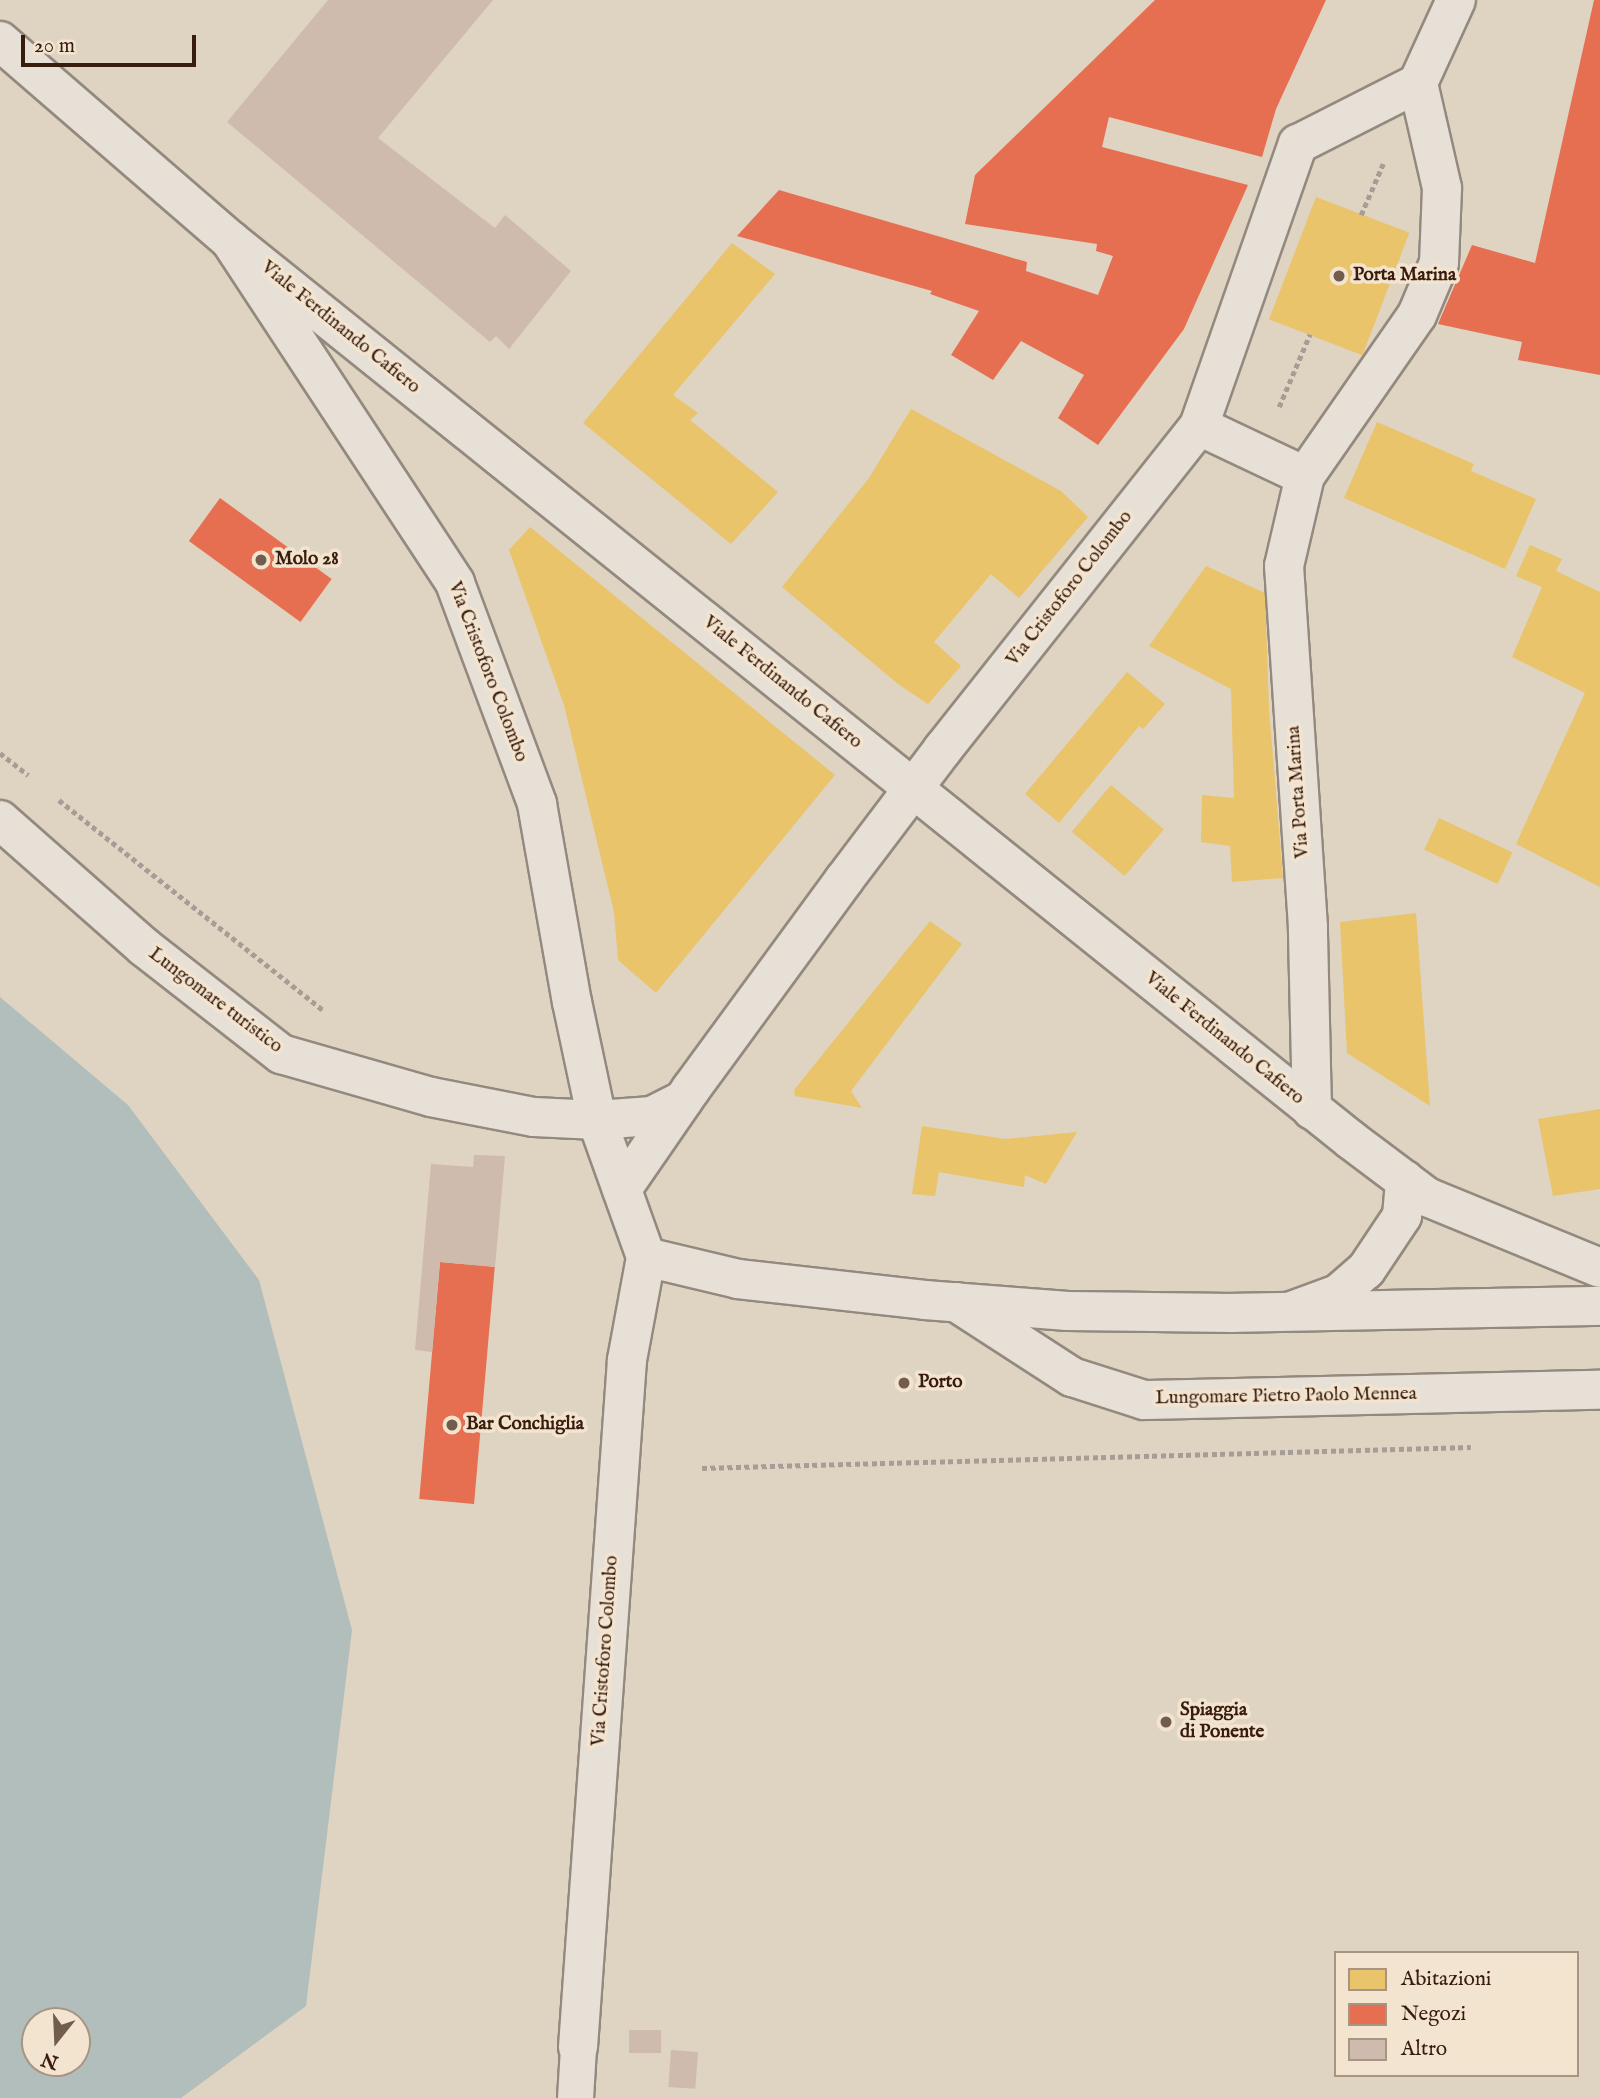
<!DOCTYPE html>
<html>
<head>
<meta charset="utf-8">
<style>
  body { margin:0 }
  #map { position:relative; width:1600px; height:2098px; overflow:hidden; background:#dfd3c2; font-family:"IM FELL English",serif }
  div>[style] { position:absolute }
  .water>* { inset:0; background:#b2bebc }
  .homes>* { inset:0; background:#e9c46a; transform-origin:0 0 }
  .shops>* { inset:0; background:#e76f51; transform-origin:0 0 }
  .building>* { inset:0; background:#cebbad; transform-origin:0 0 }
  .path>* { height:4.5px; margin-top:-2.25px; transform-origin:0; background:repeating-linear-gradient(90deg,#a69e96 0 5px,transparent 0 8.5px) }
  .roads { filter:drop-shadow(2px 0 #94897e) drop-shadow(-2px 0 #94897e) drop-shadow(0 2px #94897e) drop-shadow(0 -2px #94897e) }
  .service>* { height:35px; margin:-17.5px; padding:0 17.5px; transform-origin:17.5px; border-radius:17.5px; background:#e6e0d7 }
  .minor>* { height:38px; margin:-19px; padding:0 19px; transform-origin:19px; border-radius:19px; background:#e6e0d7 }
  .tertiary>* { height:38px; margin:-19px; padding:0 19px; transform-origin:19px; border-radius:19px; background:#e6e0d7 }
  .secondary>* { height:38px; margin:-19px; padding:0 19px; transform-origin:19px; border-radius:19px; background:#e6e0d7 }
  .dots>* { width:19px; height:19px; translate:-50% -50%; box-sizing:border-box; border:4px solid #f3e4cf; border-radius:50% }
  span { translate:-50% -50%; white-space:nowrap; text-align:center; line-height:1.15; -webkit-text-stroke:7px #f3e4cf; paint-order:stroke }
  .poi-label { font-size:19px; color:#381c0e; font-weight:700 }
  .left { translate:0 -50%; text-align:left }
  .street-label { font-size:19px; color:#381c0e }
  .legend { position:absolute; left:1334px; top:1951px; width:245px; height:126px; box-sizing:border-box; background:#f3e4cf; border:2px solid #a89482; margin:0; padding:9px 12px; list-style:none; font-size:21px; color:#381c0e }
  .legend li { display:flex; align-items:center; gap:14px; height:35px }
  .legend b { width:35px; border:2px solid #a89482 }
  .north { position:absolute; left:21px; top:2007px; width:70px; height:70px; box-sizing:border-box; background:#f3e4cf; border:2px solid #a89482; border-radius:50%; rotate:198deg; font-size:19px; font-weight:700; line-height:28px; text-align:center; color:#381c0e }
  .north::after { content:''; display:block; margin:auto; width:24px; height:32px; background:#725c4d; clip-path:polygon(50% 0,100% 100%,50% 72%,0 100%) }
  .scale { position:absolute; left:21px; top:35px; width:175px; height:32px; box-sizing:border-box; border:4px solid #381c0e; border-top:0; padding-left:9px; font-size:21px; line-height:24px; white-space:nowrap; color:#381c0e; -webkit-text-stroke:5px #f3e4cf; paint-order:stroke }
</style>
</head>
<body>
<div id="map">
  <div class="water">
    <i style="clip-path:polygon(evenodd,0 997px,128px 1105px,259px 1280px,352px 1630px,306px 2006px,181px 2098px,0 2098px,0 997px,35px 2021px,77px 2021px,77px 2063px,35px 2063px,35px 2021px)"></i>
  </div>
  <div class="homes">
    <i style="left:1316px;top:197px;width:100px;height:131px;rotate:21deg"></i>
    <i style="clip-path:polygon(732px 243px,775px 274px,673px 395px,698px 413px,690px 420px,778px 492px,731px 544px,583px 423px)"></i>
    <i style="clip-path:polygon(911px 409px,1061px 491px,1088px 517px,1019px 598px,991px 574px,934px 642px,961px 666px,928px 704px,898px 684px,782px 587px,869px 478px)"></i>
    <i style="clip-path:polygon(1377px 422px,1474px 464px,1471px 471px,1536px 499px,1505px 569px,1344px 498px)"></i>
    <i style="clip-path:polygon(530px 527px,835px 775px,656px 993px,618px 960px,614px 912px,564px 705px,509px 550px)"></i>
    <i style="clip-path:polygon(1530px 545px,1562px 559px,1556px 571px,1600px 592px,1600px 887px,1516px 844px,1585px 693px,1512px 657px,1542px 587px,1516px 576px)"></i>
    <i style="clip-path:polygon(1206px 566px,1265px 593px,1269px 709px,1283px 878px,1232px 882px,1230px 846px,1201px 842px,1202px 795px,1234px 798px,1231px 689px,1149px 646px)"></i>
    <i style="clip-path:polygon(1127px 672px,1165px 704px,1143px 729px,1139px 726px,1059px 823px,1025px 794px)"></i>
    <i style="left:1111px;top:785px;width:69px;height:61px;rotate:40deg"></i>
    <i style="left:1439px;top:818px;width:81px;height:35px;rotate:25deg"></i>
    <i style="clip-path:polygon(1416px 913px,1430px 1106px,1347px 1053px,1340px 922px)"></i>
    <i style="clip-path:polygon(930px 921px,962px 944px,851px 1091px,862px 1108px,795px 1096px,794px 1090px)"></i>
    <i style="clip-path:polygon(1600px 1109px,1600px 1189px,1553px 1196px,1538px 1119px)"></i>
    <i style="clip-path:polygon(922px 1126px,1005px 1139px,1077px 1132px,1046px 1184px,1025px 1175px,1024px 1187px,939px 1172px,935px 1196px,912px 1194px)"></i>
  </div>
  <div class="shops">
    <i style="clip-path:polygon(1155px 0,1326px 0,1276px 109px,1262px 157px,1109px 117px,1102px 147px,1248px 185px,1184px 329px,1098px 445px,1058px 418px,1084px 375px,1021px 341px,993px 380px,951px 355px,979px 311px,930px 294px,932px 291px,737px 236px,779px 190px,1027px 262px,1026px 271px,1098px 295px,1113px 256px,1096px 251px,1097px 244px,965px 224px,975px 175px)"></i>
    <i style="clip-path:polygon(1594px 0,1600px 0,1600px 375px,1518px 360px,1522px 342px,1438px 324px,1472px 245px,1535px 263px)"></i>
    <i style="left:220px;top:498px;width:138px;height:53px;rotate:36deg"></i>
    <i style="left:440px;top:1262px;width:55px;height:238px;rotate:5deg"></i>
  </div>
  <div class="building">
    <i style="clip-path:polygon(328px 0,493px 0,378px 138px,495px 228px,505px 215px,571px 271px,509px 349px,496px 336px,490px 342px,227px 122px)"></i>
    <i style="clip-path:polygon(474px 1155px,505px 1156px,495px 1267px,440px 1262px,432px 1352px,415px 1350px,431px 1164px,473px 1167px)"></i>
    <i style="left:629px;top:2030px;width:32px;height:23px"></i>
    <i style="left:671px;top:2050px;width:27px;height:37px;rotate:4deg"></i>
  </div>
  <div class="path">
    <i style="left:1361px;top:215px;width:56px;rotate:-66.7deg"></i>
    <i style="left:1279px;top:407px;width:79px;rotate:-67deg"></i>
    <i style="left:0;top:753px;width:36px;rotate:38deg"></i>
    <i style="left:59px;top:800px;width:339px;rotate:38.5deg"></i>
    <i style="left:702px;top:1468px;width:769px;rotate:-1.56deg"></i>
  </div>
  <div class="roads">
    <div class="service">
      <i style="left:575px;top:2098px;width:51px;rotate:-86.6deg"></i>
    </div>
    <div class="minor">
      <i style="left:1418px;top:83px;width:91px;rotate:-65.4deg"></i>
      <i style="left:1199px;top:426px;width:117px;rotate:25.3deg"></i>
      <i style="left:0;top:820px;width:192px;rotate:41.4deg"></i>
      <i style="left:144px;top:947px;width:174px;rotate:38deg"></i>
      <i style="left:281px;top:1054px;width:156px;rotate:16deg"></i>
      <i style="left:431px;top:1097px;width:105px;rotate:11deg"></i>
      <i style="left:534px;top:1117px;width:63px;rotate:2.7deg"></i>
      <i style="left:597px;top:1120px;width:55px;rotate:-4.2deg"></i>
      <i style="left:652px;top:1116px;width:35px;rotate:-27deg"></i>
      <i style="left:1312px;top:1110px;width:183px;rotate:-91.3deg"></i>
      <i style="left:1308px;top:927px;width:362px;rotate:-93.8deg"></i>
      <i style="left:1284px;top:566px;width:92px;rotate:-76.9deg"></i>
      <i style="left:1305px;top:476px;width:196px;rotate:-55.2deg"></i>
      <i style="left:1417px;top:315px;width:56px;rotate:-67.1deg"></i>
      <i style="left:1439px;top:263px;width:75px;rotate:-87.7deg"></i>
      <i style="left:1442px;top:188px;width:108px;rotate:-102.9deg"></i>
      <i style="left:622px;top:1189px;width:121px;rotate:-55.4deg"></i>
      <i style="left:691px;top:1089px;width:259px;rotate:-53.8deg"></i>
      <i style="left:844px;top:880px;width:164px;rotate:-52.9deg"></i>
      <i style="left:943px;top:749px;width:412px;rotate:-51.6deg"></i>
      <i style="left:1199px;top:426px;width:299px;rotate:-70.7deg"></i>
      <i style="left:1298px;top:144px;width:135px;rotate:-26.9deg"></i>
      <i style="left:956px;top:1302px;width:138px;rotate:32.9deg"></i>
      <i style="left:1072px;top:1377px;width:76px;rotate:17.7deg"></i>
      <i style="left:1144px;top:1400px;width:456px;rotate:-1.3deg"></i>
      <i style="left:578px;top:2047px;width:689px;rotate:-85.92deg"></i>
      <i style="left:627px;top:1360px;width:105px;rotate:-79.5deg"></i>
    </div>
    <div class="tertiary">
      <i style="left:1294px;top:1310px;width:47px;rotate:-20deg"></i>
      <i style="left:1338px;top:1294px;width:37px;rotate:-41deg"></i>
      <i style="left:1366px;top:1270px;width:65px;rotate:-56.3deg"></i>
      <i style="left:1402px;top:1216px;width:36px;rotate:-85deg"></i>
    </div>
    <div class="secondary">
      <i style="left:0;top:41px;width:304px;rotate:40.9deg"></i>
      <i style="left:230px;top:240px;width:1438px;rotate:38.76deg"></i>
      <i style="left:1351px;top:1140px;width:95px;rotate:36.9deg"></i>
      <i style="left:1427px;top:1197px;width:187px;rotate:22.3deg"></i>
      <i style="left:230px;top:240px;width:410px;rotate:56.7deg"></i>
      <i style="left:455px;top:583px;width:236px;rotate:69.6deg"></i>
      <i style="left:537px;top:804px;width:201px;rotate:80deg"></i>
      <i style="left:572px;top:1002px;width:121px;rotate:78deg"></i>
      <i style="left:597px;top:1120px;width:145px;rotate:70.3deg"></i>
      <i style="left:646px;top:1257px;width:95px;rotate:13.4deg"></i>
      <i style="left:738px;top:1279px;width:188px;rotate:6.4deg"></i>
      <i style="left:925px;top:1300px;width:143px;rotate:4.4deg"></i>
      <i style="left:1068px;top:1311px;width:165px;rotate:0.7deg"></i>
      <i style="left:1233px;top:1313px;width:367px;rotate:-1.1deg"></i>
    </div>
  </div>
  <div class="dots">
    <i style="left:1339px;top:276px;background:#725c4d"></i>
    <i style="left:261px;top:560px;background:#725c4d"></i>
    <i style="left:904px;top:1383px;background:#725c4d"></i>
    <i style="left:452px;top:1425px;background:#725c4d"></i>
    <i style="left:1166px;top:1722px;background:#725c4d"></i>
  </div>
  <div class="poi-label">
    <span class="left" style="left:1353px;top:276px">Porta Marina</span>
    <span class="left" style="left:275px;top:560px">Molo 28</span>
    <span class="left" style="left:918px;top:1383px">Porto</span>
    <span class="left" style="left:466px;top:1425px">Bar Conchiglia</span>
    <span class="left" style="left:1180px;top:1722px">Spiaggia<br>di Ponente</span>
  </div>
  <div class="street-label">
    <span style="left:340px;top:328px;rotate:39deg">Viale Ferdinando Cafiero</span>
    <span style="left:1070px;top:589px;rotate:-52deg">Via Cristoforo Colombo</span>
    <span style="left:487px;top:672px;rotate:69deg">Via Cristoforo Colombo</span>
    <span style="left:782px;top:683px;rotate:39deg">Viale Ferdinando Cafiero</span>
    <span style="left:1299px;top:792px;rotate:-94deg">Via Porta Marina</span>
    <span style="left:215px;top:1001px;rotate:37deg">Lungomare turistico</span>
    <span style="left:1224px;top:1039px;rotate:39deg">Viale Ferdinando Cafiero</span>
    <span style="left:1286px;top:1397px;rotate:-1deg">Lungomare Pietro Paolo Mennea</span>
    <span style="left:606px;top:1651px;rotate:-86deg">Via Cristoforo Colombo</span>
  </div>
  <ul class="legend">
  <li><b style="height:19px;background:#e9c46a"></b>Abitazioni</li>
  <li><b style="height:19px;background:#e76f51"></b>Negozi</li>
  <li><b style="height:19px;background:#cebbad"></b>Altro</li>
  </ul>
  <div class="north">N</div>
  <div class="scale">20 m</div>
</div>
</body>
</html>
